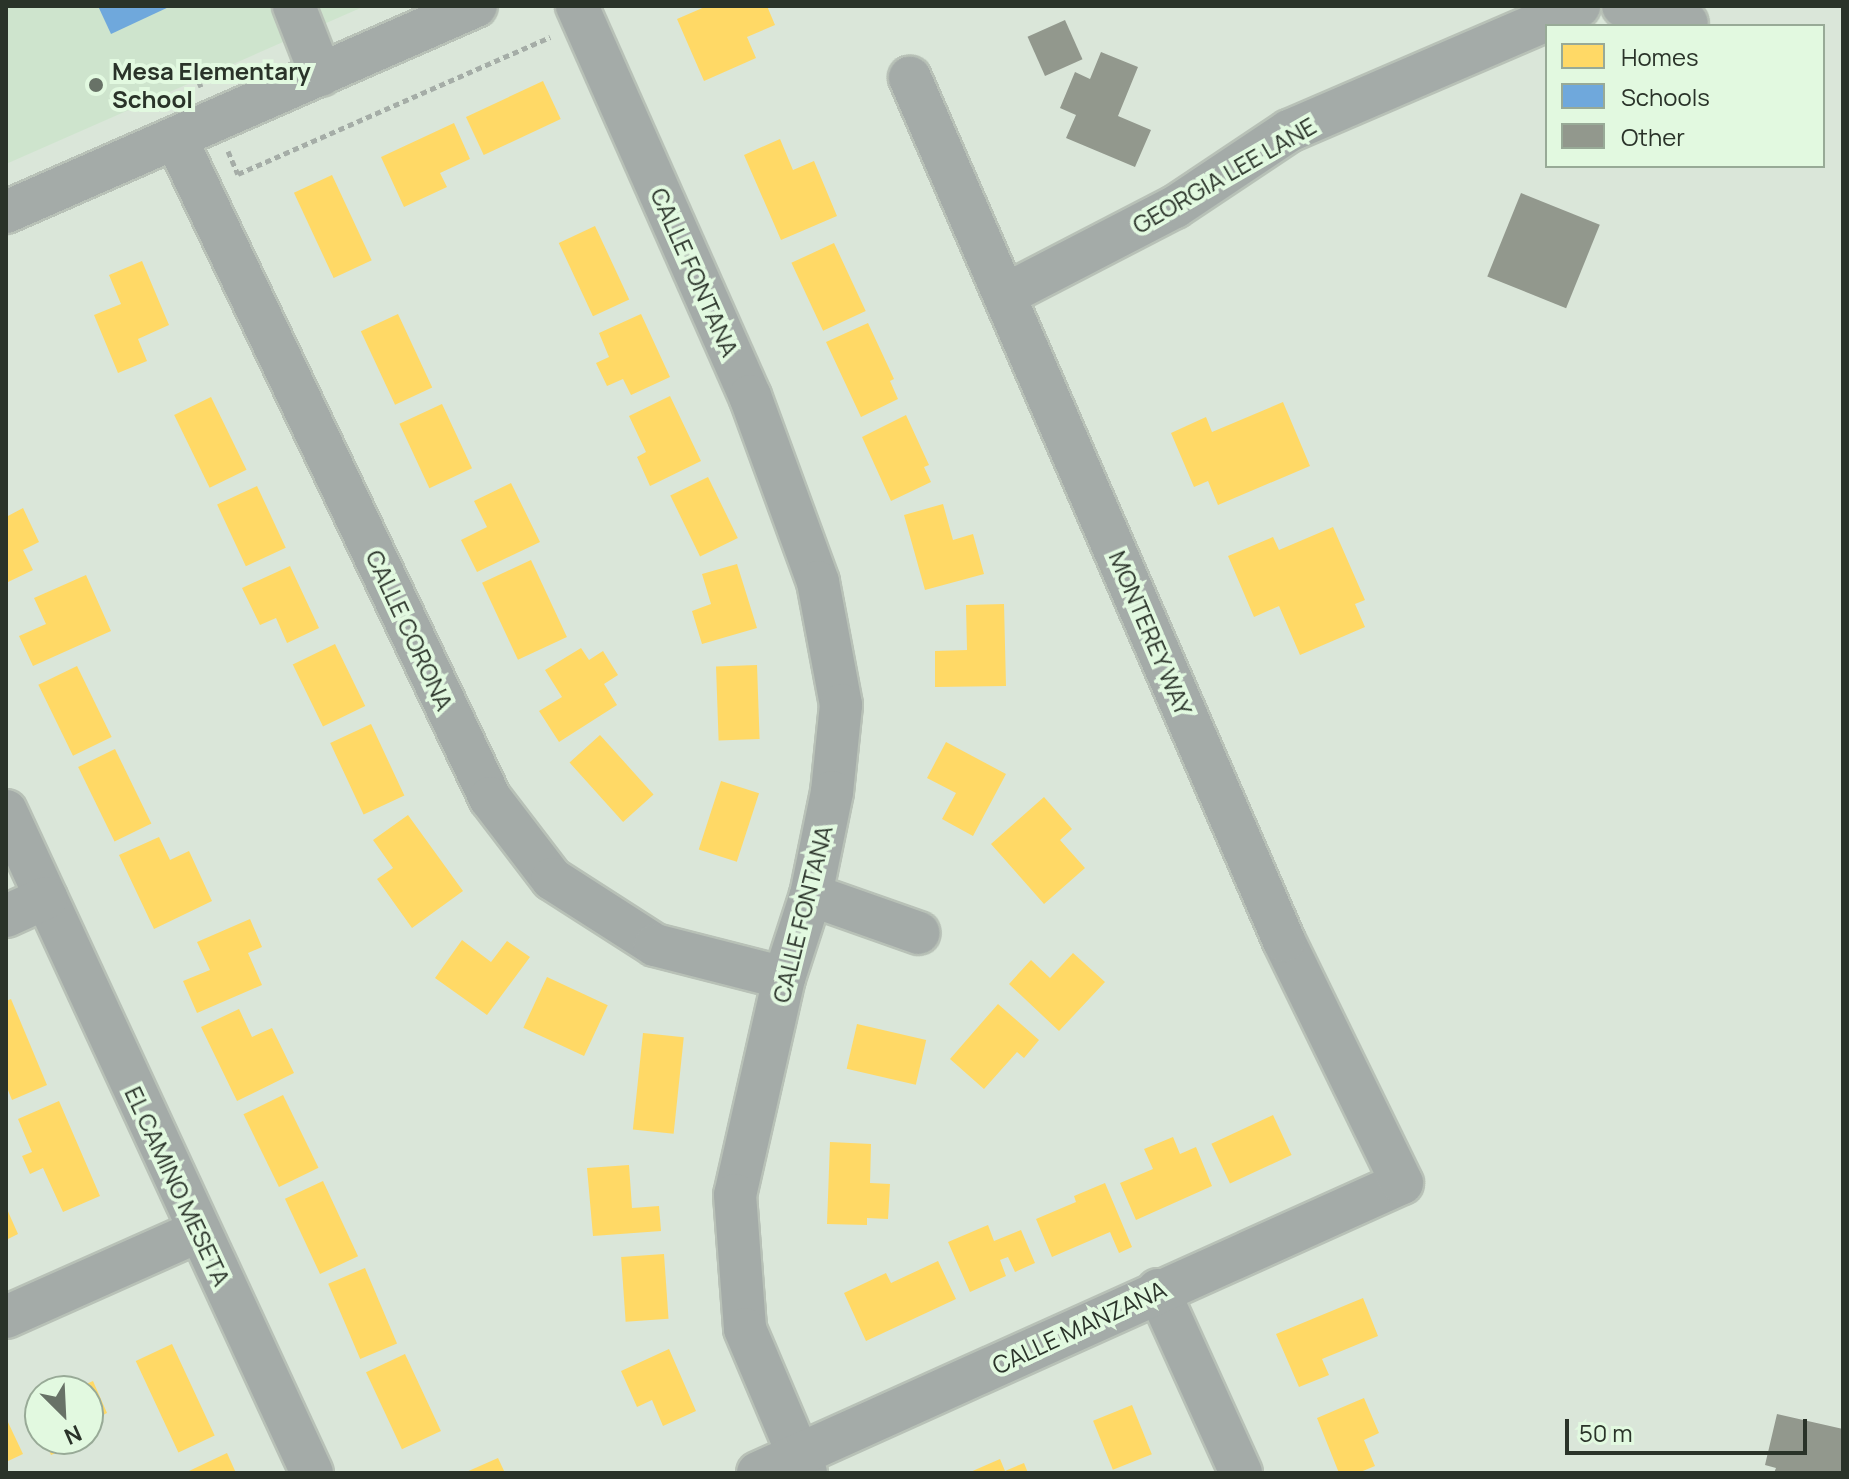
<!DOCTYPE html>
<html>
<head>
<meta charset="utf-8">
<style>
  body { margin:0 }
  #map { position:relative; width:1849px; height:1479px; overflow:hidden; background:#dae6d9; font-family:Manrope,sans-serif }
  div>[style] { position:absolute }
  .built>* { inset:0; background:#cee4cd }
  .homes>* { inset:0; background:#ffd966; transform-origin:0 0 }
  .schools>* { inset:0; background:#6fa8dc }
  .building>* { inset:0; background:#92988d; transform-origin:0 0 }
  .path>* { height:5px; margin-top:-2.5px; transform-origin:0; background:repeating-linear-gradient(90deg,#a5ada7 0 6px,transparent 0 10px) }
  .roads { filter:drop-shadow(2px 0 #b8c1b7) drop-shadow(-2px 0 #b8c1b7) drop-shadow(0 2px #b8c1b7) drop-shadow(0 -2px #b8c1b7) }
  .minor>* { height:42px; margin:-21px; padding:0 21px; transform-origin:21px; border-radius:21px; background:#a4aba8 }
  .dots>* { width:22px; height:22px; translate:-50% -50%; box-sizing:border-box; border:4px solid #e2f9e0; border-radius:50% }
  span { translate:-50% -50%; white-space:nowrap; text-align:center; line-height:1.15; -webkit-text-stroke:8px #e2f9e0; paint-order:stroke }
  .poi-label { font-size:24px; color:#2a3329; font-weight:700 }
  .left { translate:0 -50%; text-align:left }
  .street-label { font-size:24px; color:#2a3329 }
  .frame { position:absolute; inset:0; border:8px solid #2a3329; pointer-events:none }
  .legend { position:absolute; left:1545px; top:24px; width:280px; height:144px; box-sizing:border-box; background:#e2f9e0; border:2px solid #98aa97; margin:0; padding:10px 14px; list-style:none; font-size:24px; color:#2a3329 }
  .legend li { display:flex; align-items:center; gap:16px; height:40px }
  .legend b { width:40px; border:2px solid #98aa97 }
  .north { position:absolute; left:24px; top:1375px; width:80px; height:80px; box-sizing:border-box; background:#e2f9e0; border:2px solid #98aa97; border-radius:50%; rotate:156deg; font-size:22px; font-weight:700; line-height:32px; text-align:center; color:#2a3329 }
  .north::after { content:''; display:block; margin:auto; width:28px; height:36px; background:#687267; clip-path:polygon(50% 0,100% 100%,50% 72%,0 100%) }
  .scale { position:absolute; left:1565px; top:1419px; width:242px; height:36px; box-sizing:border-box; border:4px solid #2a3329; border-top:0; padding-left:10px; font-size:24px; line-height:28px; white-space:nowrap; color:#2a3329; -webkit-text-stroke:6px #e2f9e0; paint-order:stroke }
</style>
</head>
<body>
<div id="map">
  <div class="built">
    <i style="clip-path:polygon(6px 6px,365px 6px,6px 164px)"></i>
  </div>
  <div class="homes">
    <i style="clip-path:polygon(707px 6px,767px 6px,775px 25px,747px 37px,756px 58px,704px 81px,677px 19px)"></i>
    <i style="left:543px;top:81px;width:42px;height:85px;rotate:65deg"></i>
    <i style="clip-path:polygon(454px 123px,470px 159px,440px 173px,447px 187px,404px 207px,381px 157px)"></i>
    <i style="clip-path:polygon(780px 139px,793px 170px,814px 161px,837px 216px,781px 240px,744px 155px)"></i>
    <i style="left:332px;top:175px;width:94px;height:42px;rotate:65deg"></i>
    <i style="left:595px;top:226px;width:81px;height:40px;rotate:65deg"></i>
    <i style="left:834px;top:243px;width:75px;height:47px;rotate:65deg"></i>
    <i style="clip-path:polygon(142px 261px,169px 325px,138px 339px,147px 361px,118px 373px,94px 315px,121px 304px,109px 275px)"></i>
    <i style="left:398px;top:314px;width:81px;height:41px;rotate:65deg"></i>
    <i style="clip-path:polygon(641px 314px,670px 377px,631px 395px,623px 379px,607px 386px,596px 363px,609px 357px,599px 333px)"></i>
    <i style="clip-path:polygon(868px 323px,894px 379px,890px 381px,898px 399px,861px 417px,826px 342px)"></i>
    <i style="clip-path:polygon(670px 396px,701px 461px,650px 486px,637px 457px,646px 452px,629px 416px)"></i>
    <i style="left:211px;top:397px;width:81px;height:41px;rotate:64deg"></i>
    <i style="clip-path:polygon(1283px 402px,1310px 466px,1218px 505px,1208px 481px,1194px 487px,1171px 433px,1206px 417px,1212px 432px)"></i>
    <i style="left:442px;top:404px;width:71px;height:47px;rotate:65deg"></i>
    <i style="clip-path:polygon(906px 415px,929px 465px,924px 467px,931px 482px,891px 501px,862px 437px)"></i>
    <i style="left:708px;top:477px;width:68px;height:42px;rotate:64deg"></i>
    <i style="clip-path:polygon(511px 483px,540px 542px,477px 572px,461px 540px,487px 527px,474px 501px)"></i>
    <i style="left:257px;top:486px;width:68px;height:44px;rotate:65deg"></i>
    <i style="clip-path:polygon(943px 504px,953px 540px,973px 534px,984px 574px,925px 590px,904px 515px)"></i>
    <i style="clip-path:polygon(23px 508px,39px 542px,23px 550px,33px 570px,6px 583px,6px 517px)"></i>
    <i style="clip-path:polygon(1333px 527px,1365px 600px,1355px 604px,1365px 627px,1300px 655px,1279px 606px,1254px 617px,1228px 556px,1273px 537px,1279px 550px)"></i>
    <i style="left:531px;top:560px;width:85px;height:54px;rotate:65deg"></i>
    <i style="clip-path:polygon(737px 564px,757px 628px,702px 644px,692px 611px,711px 604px,702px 574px)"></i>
    <i style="clip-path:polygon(290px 566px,319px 628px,287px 643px,276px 618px,260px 625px,242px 588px)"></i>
    <i style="clip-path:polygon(86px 575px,111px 631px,33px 666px,19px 636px,46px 624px,34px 598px)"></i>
    <i style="clip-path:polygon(1004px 604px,1006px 686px,935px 687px,935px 651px,967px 650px,966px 605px)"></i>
    <i style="left:335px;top:644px;width:69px;height:47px;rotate:64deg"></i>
    <i style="clip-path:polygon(581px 648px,589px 660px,603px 651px,618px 675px,604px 684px,617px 705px,559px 742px,539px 711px,562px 697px,545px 670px)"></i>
    <i style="left:757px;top:665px;width:74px;height:41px;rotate:88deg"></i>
    <i style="left:77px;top:666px;width:79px;height:43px;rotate:64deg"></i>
    <i style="left:371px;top:724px;width:79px;height:45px;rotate:65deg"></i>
    <i style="left:600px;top:735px;width:80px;height:41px;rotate:48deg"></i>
    <i style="clip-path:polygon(946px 742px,1006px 774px,973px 836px,942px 819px,956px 793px,927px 778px)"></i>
    <i style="left:115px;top:749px;width:83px;height:41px;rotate:64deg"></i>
    <i style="left:721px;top:781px;width:40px;height:72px;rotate:18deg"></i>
    <i style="clip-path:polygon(1044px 797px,1072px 829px,1060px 840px,1085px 868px,1044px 904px,991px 844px)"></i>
    <i style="clip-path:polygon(408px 815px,463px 891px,412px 928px,377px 879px,393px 868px,373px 840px)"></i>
    <i style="clip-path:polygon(159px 837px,170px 860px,189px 851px,212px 901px,154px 929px,119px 855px)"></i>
    <i style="clip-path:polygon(250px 919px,262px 947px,248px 953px,262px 985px,197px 1013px,183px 981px,210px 970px,197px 942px)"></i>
    <i style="clip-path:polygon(462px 940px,491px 962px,507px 941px,530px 957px,487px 1015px,435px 978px)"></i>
    <i style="clip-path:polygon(1073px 953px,1105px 982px,1059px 1031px,1009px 984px,1031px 960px,1050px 978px)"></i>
    <i style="left:547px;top:977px;width:67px;height:56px;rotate:25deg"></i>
    <i style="clip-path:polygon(11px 999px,47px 1085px,12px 1100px,6px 1085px,6px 1001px)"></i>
    <i style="clip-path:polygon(998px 1004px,1039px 1040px,1024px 1058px,1017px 1052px,984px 1089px,950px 1059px)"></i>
    <i style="clip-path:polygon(239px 1009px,252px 1037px,272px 1028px,294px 1073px,237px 1101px,201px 1027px)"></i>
    <i style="left:857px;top:1024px;width:71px;height:46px;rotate:13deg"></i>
    <i style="left:643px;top:1033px;width:41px;height:97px;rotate:6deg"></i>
    <i style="left:283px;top:1095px;width:81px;height:44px;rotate:64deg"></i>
    <i style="clip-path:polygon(59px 1101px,100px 1196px,63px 1212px,43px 1168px,30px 1174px,22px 1156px,32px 1152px,18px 1119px)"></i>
    <i style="left:1273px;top:1115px;width:44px;height:68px;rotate:65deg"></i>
    <i style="clip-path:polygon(1173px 1137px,1180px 1154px,1196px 1147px,1212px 1186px,1136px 1220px,1120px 1183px,1153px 1169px,1144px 1149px)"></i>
    <i style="clip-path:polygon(830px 1142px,871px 1144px,870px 1183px,890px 1184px,888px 1219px,867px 1218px,867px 1225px,827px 1224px)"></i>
    <i style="clip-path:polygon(629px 1165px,632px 1208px,659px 1206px,661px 1231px,593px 1236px,587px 1168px)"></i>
    <i style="left:323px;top:1181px;width:83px;height:42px;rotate:65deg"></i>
    <i style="clip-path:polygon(1105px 1183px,1132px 1247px,1119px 1253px,1110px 1232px,1052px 1257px,1036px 1219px,1076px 1202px,1074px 1196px)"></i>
    <i style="clip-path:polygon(6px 1207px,18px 1234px,6px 1240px)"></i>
    <i style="clip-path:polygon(988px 1225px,994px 1241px,1021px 1230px,1035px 1263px,1015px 1272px,1008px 1257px,1000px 1260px,1006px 1276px,970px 1292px,948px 1242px)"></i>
    <i style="left:664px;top:1254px;width:65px;height:43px;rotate:86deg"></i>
    <i style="clip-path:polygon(938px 1261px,956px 1299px,866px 1341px,844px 1293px,886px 1273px,891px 1283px)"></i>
    <i style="left:365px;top:1268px;width:82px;height:40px;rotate:67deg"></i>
    <i style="clip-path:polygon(1363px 1298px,1378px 1336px,1322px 1359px,1329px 1375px,1299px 1387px,1276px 1334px)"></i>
    <i style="left:172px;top:1344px;width:101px;height:40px;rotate:65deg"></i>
    <i style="clip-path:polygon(669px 1349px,696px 1411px,663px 1426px,652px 1400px,637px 1407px,621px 1371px)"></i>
    <i style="left:405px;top:1354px;width:85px;height:43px;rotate:65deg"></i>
    <i style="clip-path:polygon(93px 1381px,107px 1413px,88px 1422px,88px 1391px,70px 1391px)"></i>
    <i style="clip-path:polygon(1364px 1398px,1379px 1433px,1364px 1440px,1375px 1466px,1358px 1473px,1339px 1473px,1317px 1418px)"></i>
    <i style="clip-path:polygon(40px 1404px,40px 1429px,31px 1408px)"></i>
    <i style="left:1132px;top:1405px;width:53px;height:42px;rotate:68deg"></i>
    <i style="clip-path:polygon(6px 1418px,23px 1454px,6px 1462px)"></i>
    <i style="clip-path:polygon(44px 1439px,88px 1439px,51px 1455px)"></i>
    <i style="clip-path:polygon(227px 1453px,236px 1473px,190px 1473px,189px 1471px)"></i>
    <i style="clip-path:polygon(498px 1458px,505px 1473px,464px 1473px)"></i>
    <i style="clip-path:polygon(1000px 1459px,1005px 1471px,1024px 1463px,1028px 1473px,968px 1473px)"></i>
  </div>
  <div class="schools">
    <i style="clip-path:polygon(98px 6px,171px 6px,111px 34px)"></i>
  </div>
  <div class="building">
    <i style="left:1065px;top:20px;width:43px;height:41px;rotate:66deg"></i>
    <i style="clip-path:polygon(1101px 52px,1138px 67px,1118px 116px,1151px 130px,1135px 167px,1066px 138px,1076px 115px,1060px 108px,1075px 72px,1090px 79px)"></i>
    <i style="left:1521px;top:193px;width:85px;height:90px;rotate:22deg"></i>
    <i style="clip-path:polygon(1777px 1414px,1843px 1429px,1843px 1473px,1774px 1473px,1776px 1468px,1765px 1465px)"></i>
  </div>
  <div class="path">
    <i style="left:195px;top:72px;width:16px;rotate:68deg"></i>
    <i style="left:228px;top:151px;width:25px;rotate:67deg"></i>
    <i style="left:238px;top:174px;width:341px;rotate:-23.7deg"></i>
  </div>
  <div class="roads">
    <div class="minor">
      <i style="left:294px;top:6px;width:74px;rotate:68.6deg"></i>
      <i style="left:577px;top:6px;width:427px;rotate:66.1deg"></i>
      <i style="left:750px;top:396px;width:198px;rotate:69.9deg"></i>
      <i style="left:818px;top:582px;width:125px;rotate:79.4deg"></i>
      <i style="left:841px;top:705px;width:87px;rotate:95.9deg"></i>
      <i style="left:832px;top:792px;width:105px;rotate:101.5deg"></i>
      <i style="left:811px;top:895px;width:87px;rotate:108deg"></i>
      <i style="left:784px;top:978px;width:222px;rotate:102.7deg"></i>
      <i style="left:735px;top:1195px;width:134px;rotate:85.7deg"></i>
      <i style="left:745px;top:1329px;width:156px;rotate:67deg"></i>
      <i style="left:1623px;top:6px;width:66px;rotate:14.9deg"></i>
      <i style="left:176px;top:139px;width:730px;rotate:64.52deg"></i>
      <i style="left:490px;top:798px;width:102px;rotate:52.6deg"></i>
      <i style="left:552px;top:879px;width:122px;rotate:32.7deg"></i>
      <i style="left:655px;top:945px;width:133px;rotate:14.3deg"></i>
      <i style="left:6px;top:212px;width:513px;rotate:-23.67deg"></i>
      <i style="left:1005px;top:295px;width:191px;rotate:-27.4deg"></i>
      <i style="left:1175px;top:207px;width:137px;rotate:-33.7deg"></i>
      <i style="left:1289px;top:131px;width:316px;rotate:-23.3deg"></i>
      <i style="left:6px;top:811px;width:729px;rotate:65.19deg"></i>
      <i style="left:811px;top:895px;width:114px;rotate:19.4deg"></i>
      <i style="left:6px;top:916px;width:44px;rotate:-24.2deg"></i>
      <i style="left:1158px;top:1290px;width:201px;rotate:65.6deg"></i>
      <i style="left:6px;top:1317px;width:211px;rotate:-24deg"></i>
      <i style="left:758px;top:1473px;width:706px;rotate:-24.24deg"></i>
      <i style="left:1402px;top:1183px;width:269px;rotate:-116deg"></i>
      <i style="left:1284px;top:941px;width:941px;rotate:-113.43deg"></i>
    </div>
  </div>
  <div class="dots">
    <i style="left:96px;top:85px;background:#687267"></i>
  </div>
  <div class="poi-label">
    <span class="left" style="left:112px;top:85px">Mesa Elementary<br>School</span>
  </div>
  <div class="street-label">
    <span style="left:1224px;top:175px;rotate:-30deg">GEORGIA LEE LANE</span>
    <span style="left:695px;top:272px;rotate:66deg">CALLE FONTANA</span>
    <span style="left:410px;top:630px;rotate:65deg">CALLE CORONA</span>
    <span style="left:1151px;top:633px;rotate:67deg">MONTEREY WAY</span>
    <span style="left:802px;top:914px;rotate:-76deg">CALLE FONTANA</span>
    <span style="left:178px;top:1186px;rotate:65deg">EL CAMINO MESETA</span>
    <span style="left:1079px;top:1327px;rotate:-25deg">CALLE MANZANA</span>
  </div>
  <div class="frame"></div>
  <ul class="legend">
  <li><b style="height:22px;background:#ffd966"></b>Homes</li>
  <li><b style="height:22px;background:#6fa8dc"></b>Schools</li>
  <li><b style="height:22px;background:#92988d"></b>Other</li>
  </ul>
  <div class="north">N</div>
  <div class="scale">50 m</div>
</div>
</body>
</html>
